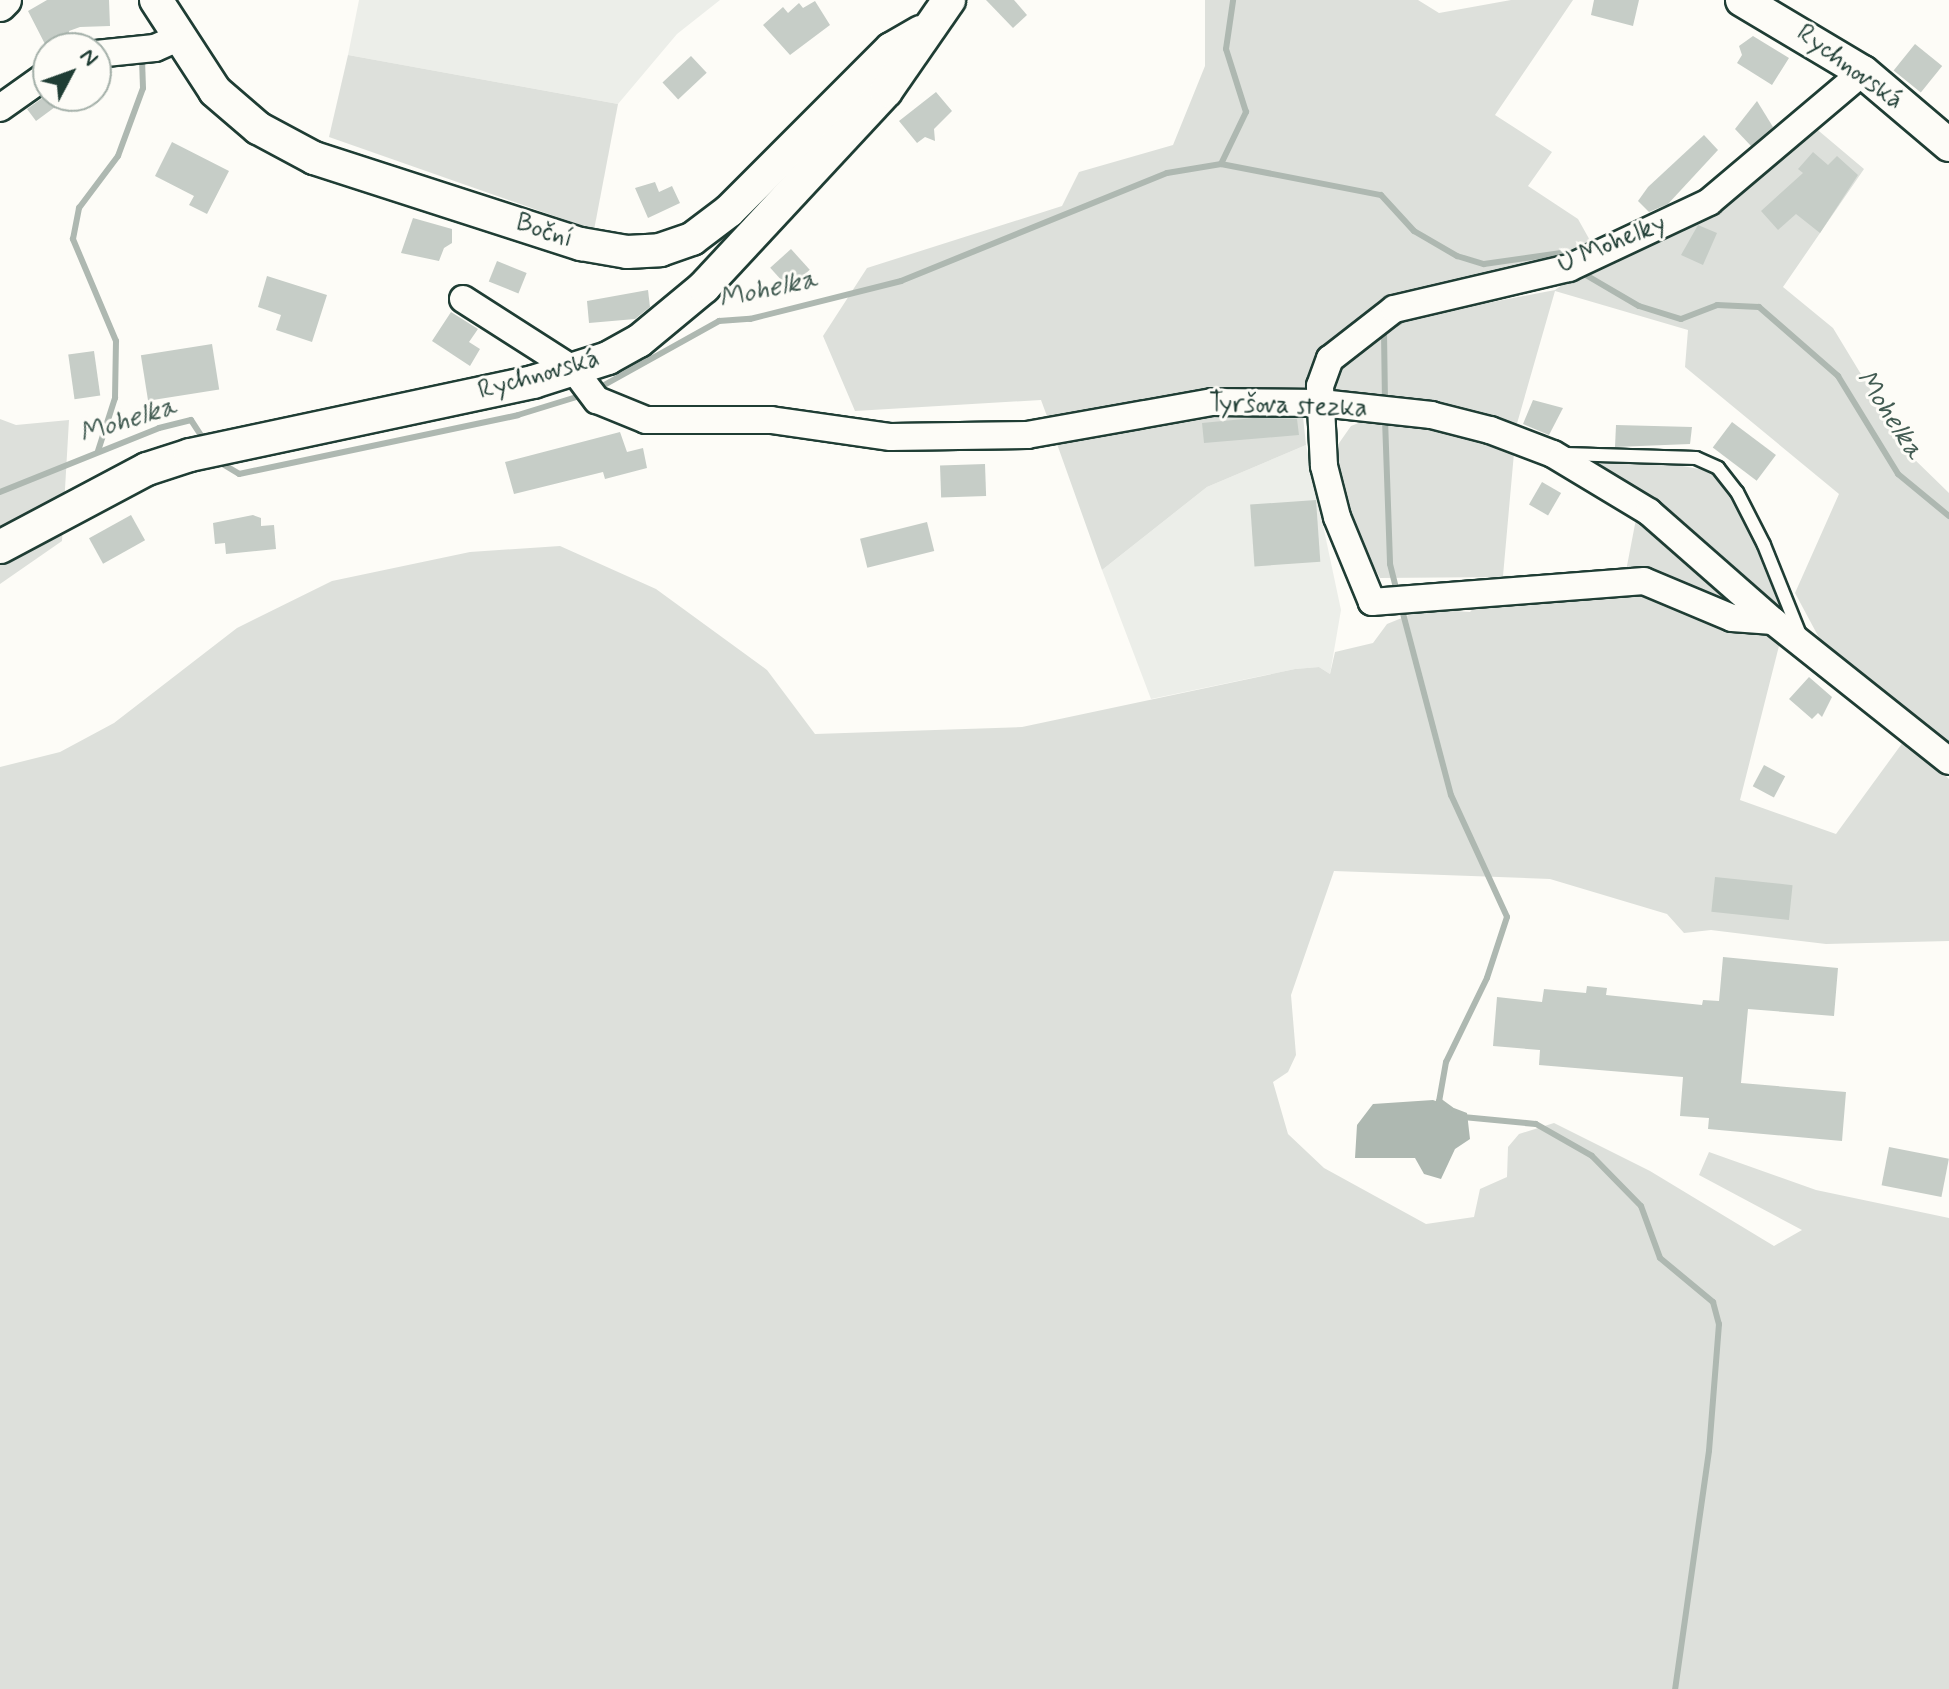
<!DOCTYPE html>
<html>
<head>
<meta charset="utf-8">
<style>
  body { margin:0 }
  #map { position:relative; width:1949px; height:1689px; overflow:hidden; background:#fdfcf7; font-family:Mynerve,sans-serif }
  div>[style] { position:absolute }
  .built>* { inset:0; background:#eceee9 }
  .green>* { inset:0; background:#dde0db }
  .water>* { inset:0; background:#aeb8b1 }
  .stream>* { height:6px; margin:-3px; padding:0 3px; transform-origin:3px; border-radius:3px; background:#aeb8b1 }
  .building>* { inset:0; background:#c6cdc7; transform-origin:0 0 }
  .roads { filter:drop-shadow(2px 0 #1f3d34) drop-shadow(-2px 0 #1f3d34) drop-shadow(0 2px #1f3d34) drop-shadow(0 -2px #1f3d34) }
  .service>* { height:12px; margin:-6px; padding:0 6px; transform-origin:6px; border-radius:6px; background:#fdfcf7 }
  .minor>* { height:26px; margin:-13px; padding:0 13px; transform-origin:13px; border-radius:13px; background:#fdfcf7 }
  .tertiary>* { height:32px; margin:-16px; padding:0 16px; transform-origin:16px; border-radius:16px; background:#fdfcf7 }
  span { translate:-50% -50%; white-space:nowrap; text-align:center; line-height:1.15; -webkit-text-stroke:6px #fdfcf7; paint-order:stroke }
  .street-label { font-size:26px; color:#1f3d34 }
  .water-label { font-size:28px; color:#435c53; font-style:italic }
  .north { position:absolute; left:32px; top:32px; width:80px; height:80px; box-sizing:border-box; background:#fdfcf7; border:2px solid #a4b0a9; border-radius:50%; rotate:49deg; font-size:22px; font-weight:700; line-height:32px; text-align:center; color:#1f3d34 }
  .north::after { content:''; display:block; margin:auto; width:28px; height:36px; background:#1f3d34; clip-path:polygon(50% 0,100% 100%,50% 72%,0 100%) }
</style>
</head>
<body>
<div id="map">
  <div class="built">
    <i style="clip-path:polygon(359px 0,720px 0,677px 34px,618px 104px,348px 55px)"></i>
    <i style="clip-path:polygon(1306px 445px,1341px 610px,1330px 674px,1319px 667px,1295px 669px,1151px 699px,1102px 570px,1207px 487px)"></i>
  </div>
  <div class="green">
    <i style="clip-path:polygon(1205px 0,1418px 0,1439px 13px,1511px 0,1573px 0,1495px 115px,1552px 152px,1528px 186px,1578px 219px,1592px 244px,1527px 270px,1387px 304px,1346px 327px,1303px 390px,1048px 419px,1041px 400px,855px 411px,823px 336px,867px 268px,1062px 206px,1079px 172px,1173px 145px,1205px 66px)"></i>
    <i style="clip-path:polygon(348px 55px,618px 104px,594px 230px,329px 137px)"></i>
    <i style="clip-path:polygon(1813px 126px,1864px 169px,1783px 287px,1833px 328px,1910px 455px,1949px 493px,1949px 748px,1824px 647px,1795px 593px,1839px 494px,1685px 367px,1688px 330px,1555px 291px,1516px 427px,1331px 397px,1335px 366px,1365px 340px,1420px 316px,1555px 290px,1594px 262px,1722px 211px)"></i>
    <i style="clip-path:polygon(1302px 407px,1306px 445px,1207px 487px,1102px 570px,1057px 444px,1197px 418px)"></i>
    <i style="clip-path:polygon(0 419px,16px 425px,69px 420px,62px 541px,0 584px)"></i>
    <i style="clip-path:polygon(1366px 420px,1439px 429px,1514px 453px,1503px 576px,1626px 571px,1636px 519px,1781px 638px,1740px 800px,1836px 834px,1906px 738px,1949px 779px,1949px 941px,1826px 944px,1711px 930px,1684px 933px,1667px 914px,1550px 879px,1334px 871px,1291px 995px,1296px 1055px,1288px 1072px,1273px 1082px,1288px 1134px,1324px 1168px,1426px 1224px,1474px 1217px,1480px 1189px,1507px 1177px,1508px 1147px,1519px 1134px,1554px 1123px,1650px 1171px,1774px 1246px,1802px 1230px,1699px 1175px,1709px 1152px,1816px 1190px,1949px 1218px,1949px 1689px,0 1689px,0 767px,60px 752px,114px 723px,237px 628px,332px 581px,470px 552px,560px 546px,656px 589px,767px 670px,815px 734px,1022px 727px,1295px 669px,1319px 667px,1330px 674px,1335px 652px,1373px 643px,1387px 624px,1424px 609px,1470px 612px,1502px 577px,1380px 578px,1344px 510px,1336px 468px,1337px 446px,1351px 426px)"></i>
    <i style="clip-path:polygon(1582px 463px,1666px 463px,1710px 471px,1738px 508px,1790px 623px)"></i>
  </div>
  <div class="water">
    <i style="clip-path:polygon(1433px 1100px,1467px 1113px,1470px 1139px,1455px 1149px,1441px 1179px,1424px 1174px,1415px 1158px,1355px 1158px,1357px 1125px,1373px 1104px)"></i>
  </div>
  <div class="stream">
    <i style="left:1221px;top:164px;width:58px;rotate:-64.3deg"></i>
    <i style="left:1246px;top:112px;width:66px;rotate:-107.6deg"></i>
    <i style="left:1226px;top:49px;width:49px;rotate:-81.7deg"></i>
    <i style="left:1579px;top:271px;width:69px;rotate:30.3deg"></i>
    <i style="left:1639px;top:306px;width:44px;rotate:17.2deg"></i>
    <i style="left:1681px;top:319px;width:39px;rotate:-21deg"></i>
    <i style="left:1717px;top:305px;width:42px;rotate:2.7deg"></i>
    <i style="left:1759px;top:307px;width:105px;rotate:41.1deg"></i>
    <i style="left:1838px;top:376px;width:115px;rotate:58.5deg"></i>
    <i style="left:1898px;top:474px;width:66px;rotate:39.5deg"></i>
    <i style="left:1469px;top:304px;width:68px;rotate:-13.6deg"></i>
    <i style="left:597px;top:389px;width:140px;rotate:-29.1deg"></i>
    <i style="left:719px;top:321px;width:31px;rotate:-4deg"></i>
    <i style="left:750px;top:319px;width:156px;rotate:-14.1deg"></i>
    <i style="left:901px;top:281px;width:287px;rotate:-22.1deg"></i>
    <i style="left:1167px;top:173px;width:55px;rotate:-9.5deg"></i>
    <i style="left:1221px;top:164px;width:163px;rotate:11deg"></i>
    <i style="left:1381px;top:195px;width:49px;rotate:47.5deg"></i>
    <i style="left:1414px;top:231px;width:50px;rotate:30.2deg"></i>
    <i style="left:1457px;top:256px;width:28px;rotate:17deg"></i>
    <i style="left:1484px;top:264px;width:78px;rotate:-8.1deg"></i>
    <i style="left:1385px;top:403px;width:72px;rotate:-90.8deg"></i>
    <i style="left:1384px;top:331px;width:28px;rotate:-30deg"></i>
    <i style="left:1385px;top:419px;width:145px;rotate:88deg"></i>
    <i style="left:1390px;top:564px;width:29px;rotate:76deg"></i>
    <i style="left:98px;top:451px;width:56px;rotate:-72.2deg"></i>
    <i style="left:115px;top:398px;width:57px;rotate:-89deg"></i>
    <i style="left:116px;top:341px;width:111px;rotate:-112.9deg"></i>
    <i style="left:73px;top:239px;width:32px;rotate:-79deg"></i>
    <i style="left:79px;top:208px;width:65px;rotate:-53.1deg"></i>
    <i style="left:118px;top:156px;width:72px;rotate:-69.8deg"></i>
    <i style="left:143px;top:88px;width:30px;rotate:-92deg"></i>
    <i style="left:216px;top:460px;width:27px;rotate:31deg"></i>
    <i style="left:239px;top:474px;width:285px;rotate:-11.9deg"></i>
    <i style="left:518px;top:415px;width:68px;rotate:-17.1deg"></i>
    <i style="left:0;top:492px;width:171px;rotate:-21.9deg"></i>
    <i style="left:159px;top:428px;width:33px;rotate:-14deg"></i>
    <i style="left:191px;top:420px;width:24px;rotate:57deg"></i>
    <i style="left:1401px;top:606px;width:196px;rotate:75.2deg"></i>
    <i style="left:1451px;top:795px;width:134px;rotate:65.3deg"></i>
    <i style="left:1507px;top:917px;width:64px;rotate:108.2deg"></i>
    <i style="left:1487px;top:978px;width:93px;rotate:116deg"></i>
    <i style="left:1446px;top:1062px;width:40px;rotate:100deg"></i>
    <i style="left:1439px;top:1101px;width:14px;rotate:36deg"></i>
    <i style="left:1463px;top:1117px;width:73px;rotate:5.5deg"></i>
    <i style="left:1536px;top:1124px;width:64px;rotate:29.7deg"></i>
    <i style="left:1592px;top:1156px;width:70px;rotate:45.6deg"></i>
    <i style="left:1641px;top:1206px;width:55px;rotate:69.9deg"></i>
    <i style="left:1660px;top:1258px;width:69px;rotate:39.7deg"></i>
    <i style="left:1713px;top:1302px;width:23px;rotate:75deg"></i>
    <i style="left:1719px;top:1324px;width:127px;rotate:94.5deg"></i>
    <i style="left:1709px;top:1451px;width:240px;rotate:98.1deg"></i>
  </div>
  <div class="building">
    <i style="clip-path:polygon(47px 0,109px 0,110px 26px,80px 27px,69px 31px,69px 43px,47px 48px,28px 11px)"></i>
    <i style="clip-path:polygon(986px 0,1014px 0,1027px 15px,1013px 28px)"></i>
    <i style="clip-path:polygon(1594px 0,1639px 0,1633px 26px,1591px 15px)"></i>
    <i style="clip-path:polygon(815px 1px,830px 25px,790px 55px,763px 25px,783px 7px,788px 13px,799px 3px,803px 8px)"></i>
    <i style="clip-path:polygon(1753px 36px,1789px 58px,1772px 85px,1737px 63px,1742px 55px,1739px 46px)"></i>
    <i style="left:1915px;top:44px;width:35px;height:34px;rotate:39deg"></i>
    <i style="left:691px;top:56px;width:23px;height:39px;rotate:47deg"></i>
    <i style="clip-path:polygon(936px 92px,952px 111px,934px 129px,935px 141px,925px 137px,917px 143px,899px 121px)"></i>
    <i style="clip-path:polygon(48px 94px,70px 96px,36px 121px,27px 109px)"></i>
    <i style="clip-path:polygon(1757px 101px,1773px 127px,1751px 146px,1735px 129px)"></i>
    <i style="clip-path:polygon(1704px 135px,1718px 150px,1668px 204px,1649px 212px,1638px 201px,1648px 187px)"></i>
    <i style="clip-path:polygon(172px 142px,229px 171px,207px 214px,189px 205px,194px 196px,155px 176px)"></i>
    <i style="clip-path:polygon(1813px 152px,1828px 165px,1837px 156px,1858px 175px,1820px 233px,1796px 214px,1778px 230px,1761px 211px,1803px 173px,1798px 169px)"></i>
    <i style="clip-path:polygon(655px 182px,659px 192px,672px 186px,680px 203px,648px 218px,635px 188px)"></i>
    <i style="clip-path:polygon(413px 218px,452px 229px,452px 243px,444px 248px,439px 261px,401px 253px)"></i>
    <i style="clip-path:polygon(1698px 225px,1717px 233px,1703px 265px,1681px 255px)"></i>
    <i style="left:791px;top:249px;width:28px;height:28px;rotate:48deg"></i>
    <i style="left:497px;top:261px;width:32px;height:22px;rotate:22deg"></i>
    <i style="clip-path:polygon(267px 276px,327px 295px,312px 342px,276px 330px,281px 315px,258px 307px)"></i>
    <i style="clip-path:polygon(648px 290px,650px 307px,635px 319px,589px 323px,587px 301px)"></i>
    <i style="clip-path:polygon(451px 312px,478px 329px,469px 342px,480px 349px,470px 366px,432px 341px)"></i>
    <i style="left:212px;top:344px;width:46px;height:72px;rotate:81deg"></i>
    <i style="left:94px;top:351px;width:45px;height:26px;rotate:82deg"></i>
    <i style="clip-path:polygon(1533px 400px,1563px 408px,1549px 435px,1523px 424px)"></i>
    <i style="clip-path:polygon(1254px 418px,1297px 419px,1299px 435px,1204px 443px,1202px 423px)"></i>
    <i style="left:1732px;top:422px;width:55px;height:32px;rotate:37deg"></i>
    <i style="clip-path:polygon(1616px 425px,1692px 427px,1690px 444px,1615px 447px)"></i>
    <i style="clip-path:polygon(620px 432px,627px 452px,643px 448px,647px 468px,605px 479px,603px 472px,514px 494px,505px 462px)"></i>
    <i style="left:985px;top:464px;width:32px;height:45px;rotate:88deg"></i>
    <i style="left:1542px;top:482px;width:22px;height:26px;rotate:30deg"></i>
    <i style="left:1316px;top:500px;width:62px;height:66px;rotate:86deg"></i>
    <i style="left:131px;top:515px;width:29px;height:48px;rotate:61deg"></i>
    <i style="clip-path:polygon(253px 515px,261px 518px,261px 526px,274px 525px,276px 549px,226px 554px,225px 543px,215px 544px,213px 523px)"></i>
    <i style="left:927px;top:522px;width:30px;height:69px;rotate:76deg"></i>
    <i style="clip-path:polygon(1809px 677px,1832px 697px,1822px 717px,1818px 713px,1812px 719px,1789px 699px)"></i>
    <i style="left:1764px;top:765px;width:24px;height:24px;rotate:28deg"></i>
    <i style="left:1715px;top:877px;width:78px;height:35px;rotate:6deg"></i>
    <i style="clip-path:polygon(1723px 957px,1838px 968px,1834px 1016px,1748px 1009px,1741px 1083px,1846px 1092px,1842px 1141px,1708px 1129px,1709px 1118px,1680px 1116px,1683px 1077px,1539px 1065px,1540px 1050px,1493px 1046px,1497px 997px,1542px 1002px,1544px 989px,1586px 993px,1587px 986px,1607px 988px,1606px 995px,1702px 1005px,1703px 1000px,1719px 1001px)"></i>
    <i style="left:1889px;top:1147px;width:61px;height:39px;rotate:11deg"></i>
  </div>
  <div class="roads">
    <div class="service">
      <i style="left:1565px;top:454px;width:131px;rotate:1.7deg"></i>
      <i style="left:1696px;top:458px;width:24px;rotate:24deg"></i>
      <i style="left:1718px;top:468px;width:31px;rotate:52deg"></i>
      <i style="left:1737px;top:492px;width:59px;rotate:63deg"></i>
      <i style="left:1764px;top:545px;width:99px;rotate:68.1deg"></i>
    </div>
    <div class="minor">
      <i style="left:96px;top:54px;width:59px;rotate:-5.8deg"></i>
      <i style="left:155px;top:48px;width:27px;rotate:-24deg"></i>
      <i style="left:0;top:108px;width:59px;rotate:-35.3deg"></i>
      <i style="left:463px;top:299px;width:132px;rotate:32.6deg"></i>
      <i style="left:574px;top:370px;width:38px;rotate:53deg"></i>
      <i style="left:597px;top:400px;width:53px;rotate:22.2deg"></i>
      <i style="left:646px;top:420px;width:125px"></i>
      <i style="left:771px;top:420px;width:121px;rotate:8.1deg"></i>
      <i style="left:891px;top:437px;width:136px;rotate:-0.8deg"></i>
      <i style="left:1027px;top:435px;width:188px;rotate:-10.1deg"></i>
      <i style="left:1212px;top:402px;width:109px;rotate:0.5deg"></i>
      <i style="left:1321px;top:403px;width:111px;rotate:6.2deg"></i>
      <i style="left:1431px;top:415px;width:61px;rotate:14.3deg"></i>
      <i style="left:1490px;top:430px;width:67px;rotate:20.9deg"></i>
      <i style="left:1553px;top:454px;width:112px;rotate:31.1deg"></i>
      <i style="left:1649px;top:512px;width:165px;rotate:41.3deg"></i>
      <i style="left:1773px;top:621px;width:225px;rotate:38.5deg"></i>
      <i style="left:1773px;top:621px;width:41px;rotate:-175.8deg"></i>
      <i style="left:1732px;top:618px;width:95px;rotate:-157.2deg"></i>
      <i style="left:1644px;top:581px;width:273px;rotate:175.6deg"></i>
      <i style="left:1372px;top:602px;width:92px;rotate:-112.4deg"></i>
      <i style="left:1337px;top:517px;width:53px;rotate:-104.3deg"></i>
      <i style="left:1324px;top:466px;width:80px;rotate:-92.9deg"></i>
      <i style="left:1320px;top:386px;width:29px;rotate:-70deg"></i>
      <i style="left:1330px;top:359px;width:81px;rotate:-38deg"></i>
      <i style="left:1394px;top:309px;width:180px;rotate:-13.2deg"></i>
      <i style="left:1569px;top:268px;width:155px;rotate:-25.2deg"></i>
      <i style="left:1709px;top:202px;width:202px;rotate:-40.2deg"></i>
    </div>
    <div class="tertiary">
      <i style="left:156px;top:0;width:108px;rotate:57deg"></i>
      <i style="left:215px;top:91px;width:57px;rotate:40.7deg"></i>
      <i style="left:258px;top:128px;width:64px;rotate:28.2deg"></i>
      <i style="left:314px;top:158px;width:281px;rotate:17.9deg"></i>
      <i style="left:581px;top:244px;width:47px;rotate:9.9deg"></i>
      <i style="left:627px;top:252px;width:33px;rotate:-3deg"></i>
      <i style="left:660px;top:250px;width:34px;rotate:-19deg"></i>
      <i style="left:692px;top:239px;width:46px;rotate:-37.1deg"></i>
      <i style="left:729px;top:211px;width:229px;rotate:-45deg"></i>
      <i style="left:891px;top:49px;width:34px;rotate:-30deg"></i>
      <i style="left:1742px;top:0;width:141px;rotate:30.8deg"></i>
      <i style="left:1863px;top:72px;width:113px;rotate:40.3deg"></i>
      <i style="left:0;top:5px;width:7px;rotate:-45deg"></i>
      <i style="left:0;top:547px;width:166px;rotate:-28deg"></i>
      <i style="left:147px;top:469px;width:45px;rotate:-18deg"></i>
      <i style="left:190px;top:455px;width:351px;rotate:-12deg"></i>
      <i style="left:533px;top:382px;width:79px;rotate:-17.7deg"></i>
      <i style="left:608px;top:358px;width:35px;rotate:-29deg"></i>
      <i style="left:639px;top:341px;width:85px;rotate:-39.7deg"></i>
      <i style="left:704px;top:287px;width:267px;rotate:-47.1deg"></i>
      <i style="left:886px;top:91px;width:111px;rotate:-55.3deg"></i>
    </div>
  </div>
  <div class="street-label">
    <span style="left:1849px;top:68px;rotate:36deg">Rychnovská</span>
    <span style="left:544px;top:232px;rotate:18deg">Boční</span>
    <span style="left:1612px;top:245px;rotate:-23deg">U Mohelky</span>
    <span style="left:539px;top:376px;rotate:-16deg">Rychnovská</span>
    <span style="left:1288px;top:407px;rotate:2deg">Tyršova stezka</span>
  </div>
  <div class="water-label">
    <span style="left:768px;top:290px;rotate:-12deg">Mohelka</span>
    <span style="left:1889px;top:415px;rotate:57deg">Mohelka</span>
    <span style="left:128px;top:421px;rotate:-17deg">Mohelka</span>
  </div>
  <div class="north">N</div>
</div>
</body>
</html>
